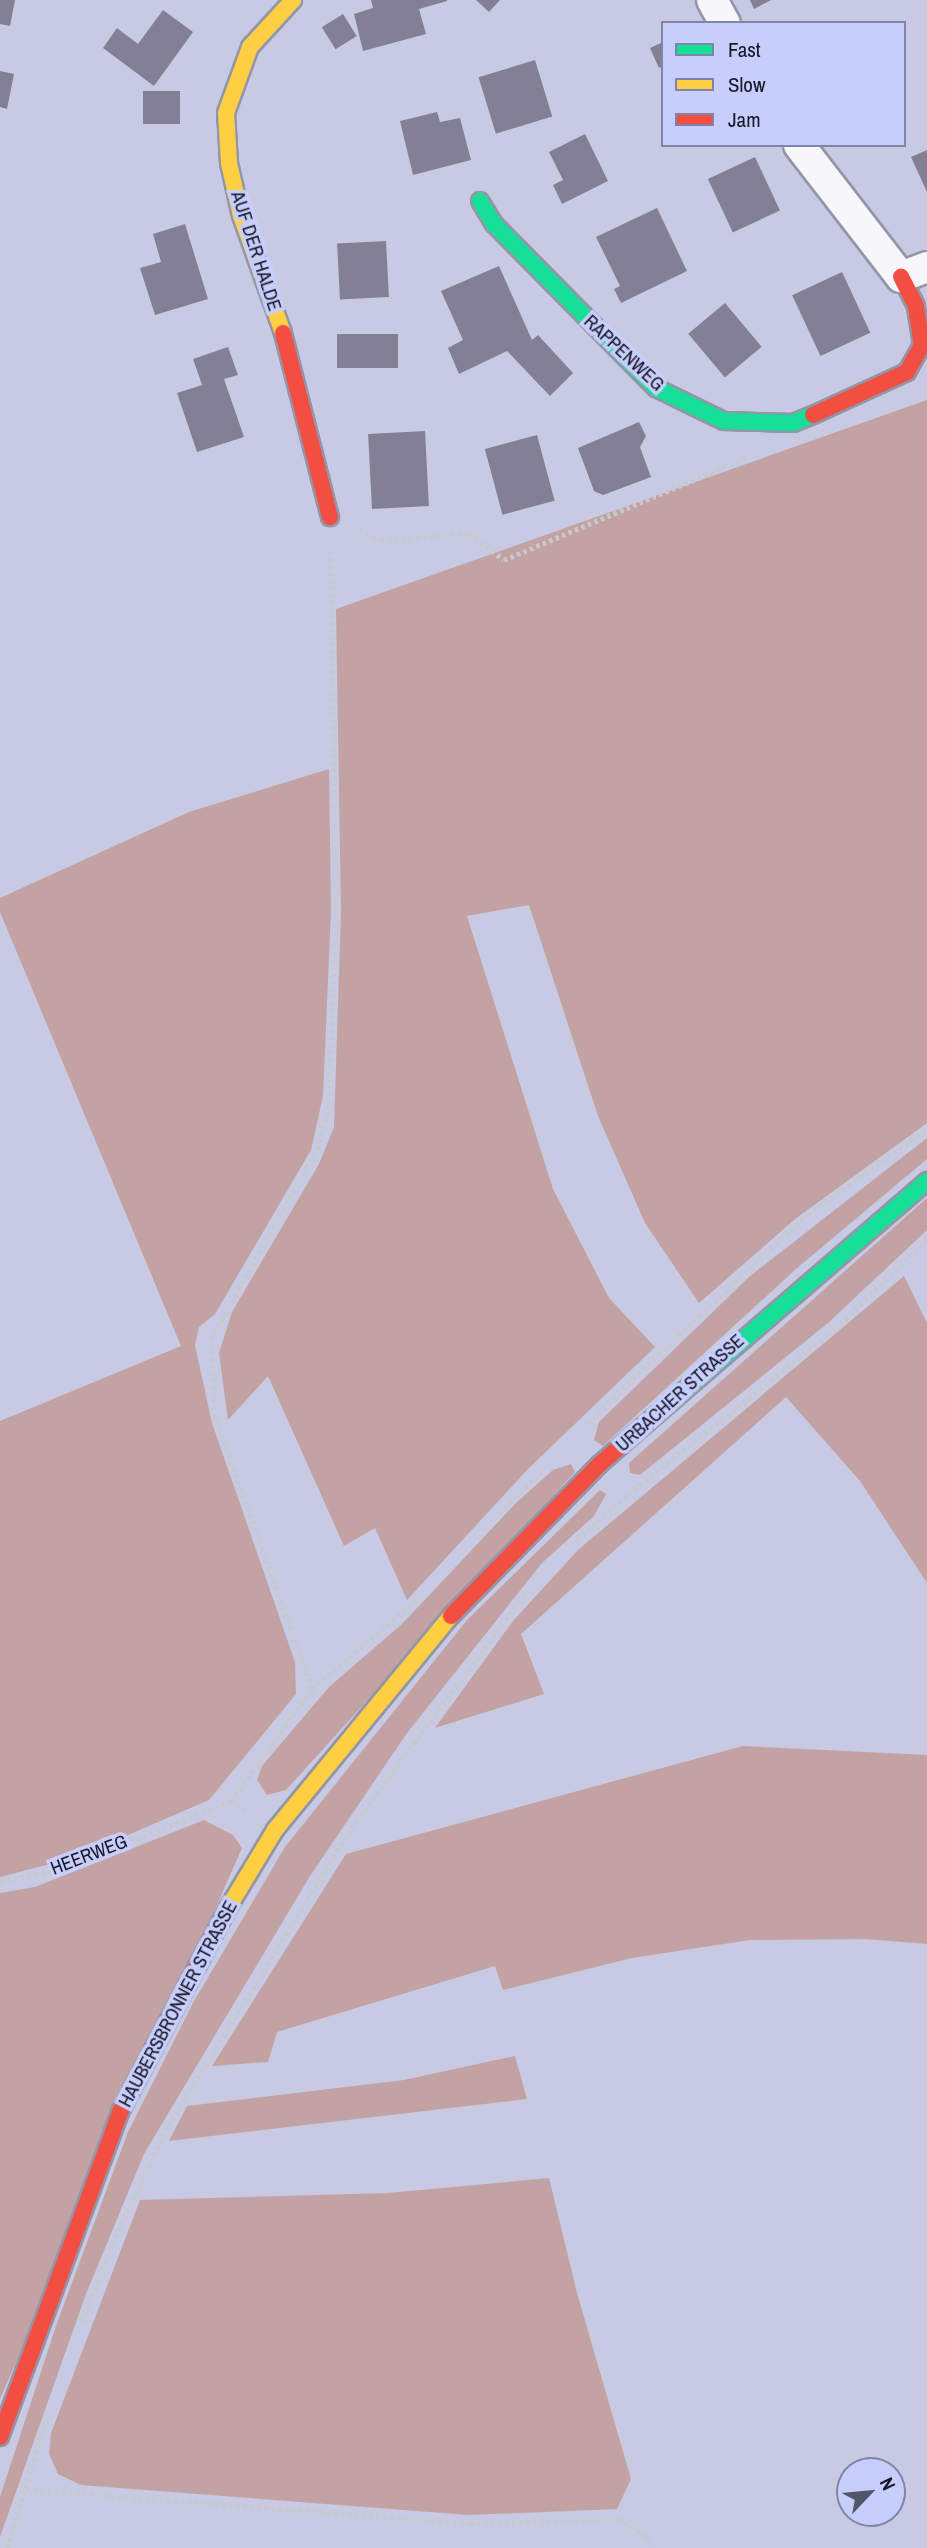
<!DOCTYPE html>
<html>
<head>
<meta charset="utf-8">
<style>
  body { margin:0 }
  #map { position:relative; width:927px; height:2548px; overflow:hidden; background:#c7cae2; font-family:"Archivo Narrow",sans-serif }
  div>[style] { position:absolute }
  .green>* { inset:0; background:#c3a2a3 }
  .building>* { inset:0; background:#838095; transform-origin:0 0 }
  .path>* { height:4.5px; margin-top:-2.25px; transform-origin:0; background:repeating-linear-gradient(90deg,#c8c8cf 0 3.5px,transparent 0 7px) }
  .roads { filter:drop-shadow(2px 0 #9396a8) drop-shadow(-2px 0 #9396a8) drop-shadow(0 2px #9396a8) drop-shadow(0 -2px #9396a8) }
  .street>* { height:30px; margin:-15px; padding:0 15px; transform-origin:15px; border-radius:15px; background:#f7f7fb }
  .fast>* { height:16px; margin:-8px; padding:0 8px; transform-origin:8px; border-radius:8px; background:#16e098 }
  .slow>* { height:16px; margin:-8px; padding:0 8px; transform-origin:8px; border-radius:8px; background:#ffcf43 }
  .jam>* { height:16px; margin:-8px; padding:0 8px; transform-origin:8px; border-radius:8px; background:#f24e42 }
  span { translate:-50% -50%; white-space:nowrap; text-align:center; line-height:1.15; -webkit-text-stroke:7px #c8cefc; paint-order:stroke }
  .street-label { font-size:19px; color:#151626 }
  .legend { position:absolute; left:661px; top:21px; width:245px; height:126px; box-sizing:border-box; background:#c8cefc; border:2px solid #8084a6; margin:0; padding:9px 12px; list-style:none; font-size:21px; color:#151626 }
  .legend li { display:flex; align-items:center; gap:14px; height:35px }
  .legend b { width:35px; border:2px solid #8084a6 }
  .north { position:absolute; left:836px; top:2457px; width:70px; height:70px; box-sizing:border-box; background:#c8cefc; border:2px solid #8084a6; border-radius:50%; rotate:64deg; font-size:19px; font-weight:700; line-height:28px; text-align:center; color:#151626 }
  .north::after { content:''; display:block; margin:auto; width:24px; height:32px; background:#535568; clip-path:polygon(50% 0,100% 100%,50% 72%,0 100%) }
</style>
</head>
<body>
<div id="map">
  <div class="green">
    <i style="clip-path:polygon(927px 400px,927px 1123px,795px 1219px,699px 1303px,645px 1223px,598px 1116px,529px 905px,467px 916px,553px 1189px,609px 1298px,655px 1347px,528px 1469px,407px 1600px,375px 1528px,344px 1546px,268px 1376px,228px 1420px,219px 1353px,232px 1312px,319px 1164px,334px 1127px,341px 912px,336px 609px)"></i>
    <i style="clip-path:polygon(329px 769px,331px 911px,323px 1096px,311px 1150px,215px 1314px,199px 1327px,195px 1345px,212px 1423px,295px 1662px,296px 1694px,209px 1800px,77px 1857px,0 1877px,0 1421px,181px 1346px,0 912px,0 898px,189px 812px)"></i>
    <i style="clip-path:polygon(927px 1138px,927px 1159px,796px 1269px,603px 1446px,594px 1440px,599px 1422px,749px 1277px)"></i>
    <i style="clip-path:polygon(927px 1198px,927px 1230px,828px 1323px,640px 1475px,630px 1473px,629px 1463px)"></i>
    <i style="clip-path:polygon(904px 1276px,927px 1323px,927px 1583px,860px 1481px,786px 1397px,521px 1634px,544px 1694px,435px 1728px,513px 1621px,578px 1550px)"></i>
    <i style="clip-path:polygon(571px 1464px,575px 1472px,286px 1790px,267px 1795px,257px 1780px,262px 1766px,329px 1687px,402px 1624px,516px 1503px,553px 1470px)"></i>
    <i style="clip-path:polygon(600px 1490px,606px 1494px,594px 1516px,542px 1563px,407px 1733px,310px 1876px,144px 2154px,86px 2294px,0 2537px,0 2497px,57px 2323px,128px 2132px,193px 2003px,285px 1847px,467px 1620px)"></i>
    <i style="clip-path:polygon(743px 1746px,927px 1755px,927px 1944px,866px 1939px,750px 1940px,632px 1958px,503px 1990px,495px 1966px,277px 2032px,268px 2062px,212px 2066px,346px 1854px)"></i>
    <i style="clip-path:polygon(204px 1820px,233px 1835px,242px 1848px,0 2399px,0 1893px,35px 1887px)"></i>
    <i style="clip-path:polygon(515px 2056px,527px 2099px,169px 2141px,187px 2106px,404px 2080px)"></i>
    <i style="clip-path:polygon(549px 2178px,577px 2293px,631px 2479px,617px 2509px,469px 2515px,81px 2485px,58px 2474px,49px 2454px,51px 2433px,140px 2200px,388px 2193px)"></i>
  </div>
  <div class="building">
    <i style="clip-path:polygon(0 0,15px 0,10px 26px,0 24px)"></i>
    <i style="clip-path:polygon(371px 0,447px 0,447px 1px,419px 9px,426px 34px,363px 51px,354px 14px,373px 8px)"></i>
    <i style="clip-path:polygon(476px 0,500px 0,489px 12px)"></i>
    <i style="clip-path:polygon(750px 0,771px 0,754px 9px)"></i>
    <i style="clip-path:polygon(163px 10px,193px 32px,154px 86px,103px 48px,117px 28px,138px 44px)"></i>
    <i style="left:343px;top:14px;width:26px;height:25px;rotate:58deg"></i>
    <i style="clip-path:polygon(663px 42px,663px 66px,659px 68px,650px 48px)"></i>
    <i style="left:535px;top:60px;width:59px;height:59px;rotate:73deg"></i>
    <i style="clip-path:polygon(0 71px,14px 74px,7px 109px,0 107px)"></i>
    <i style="left:143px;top:91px;width:37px;height:33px"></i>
    <i style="clip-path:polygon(437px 112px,440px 122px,460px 118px,471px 160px,413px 175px,400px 121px)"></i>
    <i style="clip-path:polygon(585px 134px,608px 181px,562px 204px,553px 185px,563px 180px,549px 152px)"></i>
    <i style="clip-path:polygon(927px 150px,927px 192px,911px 157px)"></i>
    <i style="left:755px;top:157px;width:59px;height:52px;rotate:65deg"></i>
    <i style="clip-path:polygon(657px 208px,687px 271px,621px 303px,614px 289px,620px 286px,596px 237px)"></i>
    <i style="clip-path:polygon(185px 224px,208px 299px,155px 315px,140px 268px,161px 262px,153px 234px)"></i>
    <i style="left:386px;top:241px;width:56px;height:49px;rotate:87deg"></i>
    <i style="clip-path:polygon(499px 266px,532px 340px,538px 335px,573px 373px,550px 396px,507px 351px,459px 374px,448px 348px,463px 340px,441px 291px)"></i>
    <i style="left:842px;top:272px;width:67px;height:55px;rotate:65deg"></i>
    <i style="left:725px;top:303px;width:57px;height:48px;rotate:50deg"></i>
    <i style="left:337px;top:334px;width:61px;height:34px"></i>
    <i style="clip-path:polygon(228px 347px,238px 375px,224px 379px,244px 437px,197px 452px,177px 393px,202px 385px,193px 359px)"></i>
    <i style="clip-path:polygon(639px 422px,646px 436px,640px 447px,651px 477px,603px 495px,594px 491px,578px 448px)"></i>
    <i style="left:425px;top:431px;width:75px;height:57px;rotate:87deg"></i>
    <i style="left:537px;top:435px;width:68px;height:54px;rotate:75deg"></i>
  </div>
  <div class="path">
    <i style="left:359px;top:531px;width:24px;rotate:22deg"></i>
    <i style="left:381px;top:540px;width:89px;rotate:-4.5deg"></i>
    <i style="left:470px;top:533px;width:43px;rotate:38.5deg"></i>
    <i style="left:504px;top:560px;width:265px;rotate:-22.9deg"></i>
    <i style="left:589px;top:1425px;width:35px;rotate:-50deg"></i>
    <i style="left:612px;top:1398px;width:269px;rotate:-43.2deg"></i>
    <i style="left:808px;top:1214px;width:147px;rotate:-35.9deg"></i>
    <i style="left:500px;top:1513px;width:61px;rotate:-45deg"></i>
    <i style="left:577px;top:1540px;width:69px;rotate:-42deg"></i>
    <i style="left:628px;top:1494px;width:257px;rotate:-38.5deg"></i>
    <i style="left:829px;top:1334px;width:136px;rotate:-43.8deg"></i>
    <i style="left:312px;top:1689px;width:289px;rotate:-109.6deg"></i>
    <i style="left:215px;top:1417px;width:78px;rotate:-92.9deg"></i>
    <i style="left:211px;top:1339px;width:218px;rotate:-60.8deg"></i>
    <i style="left:317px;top:1149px;width:41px;rotate:-74.2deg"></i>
    <i style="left:328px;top:1110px;width:198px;rotate:-87.7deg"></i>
    <i style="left:336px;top:912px;width:362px;rotate:-90.9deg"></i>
    <i style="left:231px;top:1801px;width:19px;rotate:35deg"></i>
    <i style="left:0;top:1881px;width:60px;rotate:-10.6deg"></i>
    <i style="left:59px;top:1870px;width:185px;rotate:-21.9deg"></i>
    <i style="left:231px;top:1801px;width:138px;rotate:-54.1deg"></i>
    <i style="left:312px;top:1689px;width:141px;rotate:-40.7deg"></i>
    <i style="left:82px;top:2322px;width:84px;rotate:-69deg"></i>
    <i style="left:112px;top:2244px;width:131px;rotate:-64.6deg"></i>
    <i style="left:168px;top:2126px;width:350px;rotate:-58.4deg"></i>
    <i style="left:351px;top:1828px;width:295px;rotate:-53.4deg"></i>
    <i style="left:27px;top:2489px;width:444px;rotate:4.5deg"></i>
    <i style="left:470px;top:2524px;width:149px;rotate:-1.9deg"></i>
    <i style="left:619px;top:2519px;width:32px;rotate:32deg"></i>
    <i style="left:646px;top:2536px;width:13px;rotate:63deg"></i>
    <i style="left:7px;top:2548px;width:142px;rotate:-73.2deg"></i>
  </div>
  <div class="roads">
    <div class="street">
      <i style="left:712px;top:0;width:26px;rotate:61deg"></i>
      <i style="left:799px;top:145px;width:167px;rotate:52.3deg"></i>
      <i style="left:901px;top:277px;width:28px;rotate:-21deg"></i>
    </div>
    <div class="fast">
      <i style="left:480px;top:201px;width:27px;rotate:59deg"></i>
      <i style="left:494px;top:224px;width:231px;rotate:45.4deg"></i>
      <i style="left:656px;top:388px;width:76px;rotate:25.9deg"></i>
      <i style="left:724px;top:421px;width:69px;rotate:1.7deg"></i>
      <i style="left:793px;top:423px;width:22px;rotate:-22deg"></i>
      <i style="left:648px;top:1422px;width:369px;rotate:-40.8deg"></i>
    </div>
    <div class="slow">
      <i style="left:283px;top:333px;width:124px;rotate:-109.7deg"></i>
      <i style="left:241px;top:216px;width:54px;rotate:-102.8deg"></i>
      <i style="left:229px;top:163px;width:50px;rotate:-93.4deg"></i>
      <i style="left:226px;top:113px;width:70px;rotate:-70deg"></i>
      <i style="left:250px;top:47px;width:64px;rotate:-47.5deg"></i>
      <i style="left:228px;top:1908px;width:91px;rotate:-58.9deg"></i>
      <i style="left:275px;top:1830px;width:277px;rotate:-50.6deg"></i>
    </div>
    <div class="jam">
      <i style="left:283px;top:333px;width:190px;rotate:75.7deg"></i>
      <i style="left:813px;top:415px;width:103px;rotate:-24.6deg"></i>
      <i style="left:907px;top:372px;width:31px;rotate:-61deg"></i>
      <i style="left:922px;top:345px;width:39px;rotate:-99deg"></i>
      <i style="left:916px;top:306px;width:33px;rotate:-117deg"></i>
      <i style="left:451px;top:1616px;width:213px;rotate:-45.6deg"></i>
      <i style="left:600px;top:1464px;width:64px;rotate:-41.2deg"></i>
      <i style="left:0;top:2437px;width:346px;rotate:-69.7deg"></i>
      <i style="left:120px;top:2112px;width:231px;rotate:-62.1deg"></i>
    </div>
  </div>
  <div class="street-label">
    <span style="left:256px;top:251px;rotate:72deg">AUF DER HALDE</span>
    <span style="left:624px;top:353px;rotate:43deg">RAPPENWEG</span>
    <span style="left:680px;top:1393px;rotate:-42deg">URBACHER STRASSE</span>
    <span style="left:89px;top:1855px;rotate:-21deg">HEERWEG</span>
    <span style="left:178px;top:2004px;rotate:-62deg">HAUBERSBRONNER STRASSE</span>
  </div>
  <ul class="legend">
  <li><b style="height:9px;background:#16e098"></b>Fast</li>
  <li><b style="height:9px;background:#ffcf43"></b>Slow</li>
  <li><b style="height:9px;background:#f24e42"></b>Jam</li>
  </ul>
  <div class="north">N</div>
</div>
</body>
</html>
